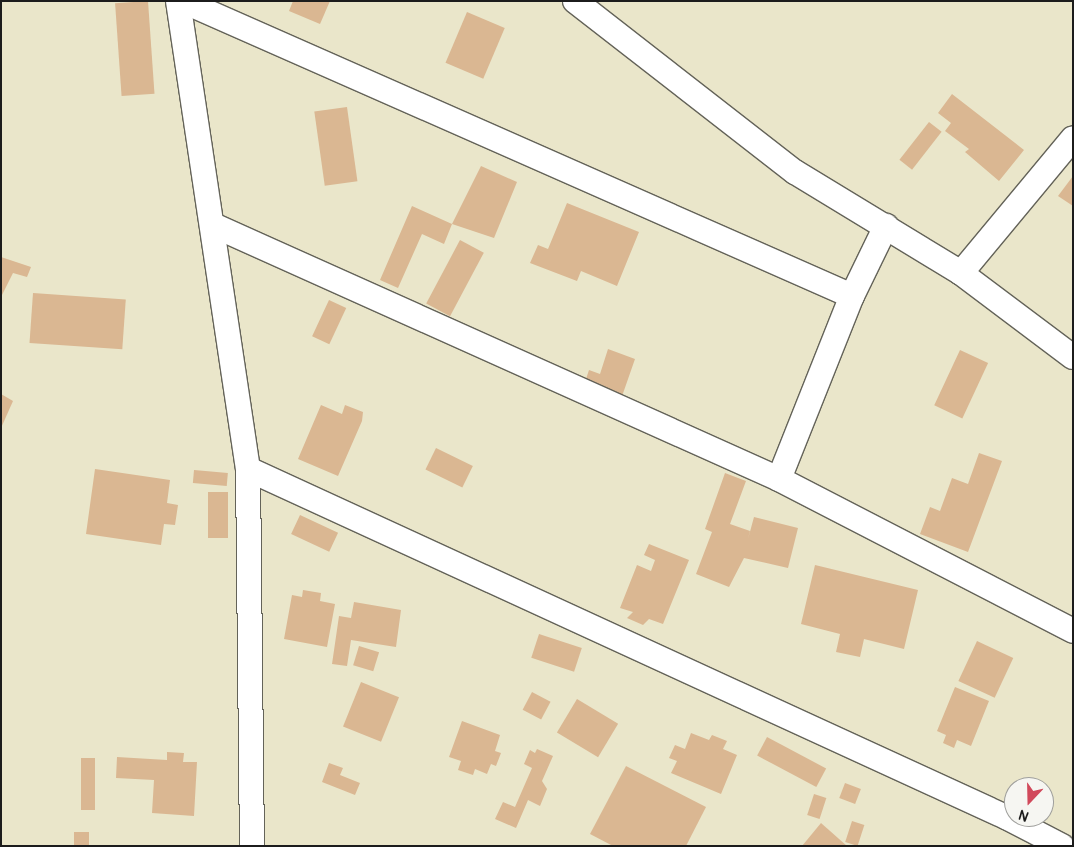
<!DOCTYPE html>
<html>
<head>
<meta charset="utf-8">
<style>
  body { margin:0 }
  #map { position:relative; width:1074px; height:847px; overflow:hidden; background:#eae6ca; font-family:Pangolin,sans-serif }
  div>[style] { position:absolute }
  .building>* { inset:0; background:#dab792; transform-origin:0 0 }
  .roads { filter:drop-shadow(1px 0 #646359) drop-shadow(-1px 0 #646359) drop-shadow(0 1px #646359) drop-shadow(0 -1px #646359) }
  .street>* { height:24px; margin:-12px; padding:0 12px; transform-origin:12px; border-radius:12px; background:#fff }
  span { translate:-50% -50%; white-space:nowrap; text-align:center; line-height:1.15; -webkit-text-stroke:4px #f6f6f2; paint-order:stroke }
  .frame { position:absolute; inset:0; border:2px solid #1c1c1c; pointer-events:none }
  .north { position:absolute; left:1004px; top:777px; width:50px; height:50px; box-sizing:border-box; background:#f6f6f2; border:1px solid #9f9f9c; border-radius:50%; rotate:201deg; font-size:14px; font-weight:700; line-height:20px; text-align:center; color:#1c1c1c }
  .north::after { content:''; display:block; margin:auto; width:18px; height:22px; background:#d1495b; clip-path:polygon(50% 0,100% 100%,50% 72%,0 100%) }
</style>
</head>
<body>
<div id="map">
  <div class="building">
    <i style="left:148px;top:1px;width:93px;height:33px;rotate:86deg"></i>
    <i style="clip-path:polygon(293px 1px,330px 1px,320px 24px,289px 11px)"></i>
    <i style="left:467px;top:12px;width:41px;height:55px;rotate:23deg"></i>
    <i style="clip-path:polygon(952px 94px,1024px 150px,999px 181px,965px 152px,969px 149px,945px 131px,951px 123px,938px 113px)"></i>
    <i style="left:347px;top:107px;width:75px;height:33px;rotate:82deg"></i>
    <i style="left:929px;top:122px;width:16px;height:48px;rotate:38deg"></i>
    <i style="clip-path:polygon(481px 166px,517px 182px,494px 238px,452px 224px)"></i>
    <i style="clip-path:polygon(1073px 176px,1073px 206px,1058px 196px)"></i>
    <i style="clip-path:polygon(567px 203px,639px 232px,617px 286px,581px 271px,577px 281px,530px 263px,538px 245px,548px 249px)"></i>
    <i style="clip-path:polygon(412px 206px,452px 224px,444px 244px,422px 234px,398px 288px,380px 280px)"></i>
    <i style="left:460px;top:240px;width:27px;height:72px;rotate:28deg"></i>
    <i style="clip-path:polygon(1px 257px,31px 267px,27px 277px,13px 273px,1px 297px)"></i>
    <i style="left:33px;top:293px;width:93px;height:50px;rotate:4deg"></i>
    <i style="left:329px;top:300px;width:19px;height:40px;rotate:25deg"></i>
    <i style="clip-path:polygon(608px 349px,635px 359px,620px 402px,583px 388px,589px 370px,600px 374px)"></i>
    <i style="left:960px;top:350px;width:31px;height:61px;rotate:25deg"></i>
    <i style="clip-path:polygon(1px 394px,13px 401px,1px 428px)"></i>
    <i style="clip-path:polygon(321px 405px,342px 414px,345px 405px,363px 412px,362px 421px,338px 476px,298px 459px)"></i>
    <i style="left:436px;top:448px;width:41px;height:24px;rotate:26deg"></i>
    <i style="clip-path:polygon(979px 453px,1002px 461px,968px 552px,920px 534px,930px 507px,940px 511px,952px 478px,968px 484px)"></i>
    <i style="clip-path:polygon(95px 469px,170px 480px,167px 503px,178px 505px,175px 525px,164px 524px,161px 545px,86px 534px)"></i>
    <i style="left:194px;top:470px;width:34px;height:13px;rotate:5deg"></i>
    <i style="clip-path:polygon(725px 473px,746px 481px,730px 524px,750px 531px,748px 539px,754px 517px,798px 528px,788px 568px,744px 558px,729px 587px,696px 574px,712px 532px,705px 529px)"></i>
    <i style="left:208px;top:492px;width:20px;height:46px"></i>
    <i style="left:300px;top:515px;width:42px;height:21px;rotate:25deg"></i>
    <i style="clip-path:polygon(649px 544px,689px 560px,663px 624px,649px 619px,643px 625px,627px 618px,633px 612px,620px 608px,637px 565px,651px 571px,655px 560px,644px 555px)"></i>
    <i style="clip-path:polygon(815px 565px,918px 590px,904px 649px,864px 639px,860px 657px,836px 652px,840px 634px,801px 624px)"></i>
    <i style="clip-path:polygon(303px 590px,321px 593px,320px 601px,335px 604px,327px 647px,284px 639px,292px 595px,302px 597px)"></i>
    <i style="clip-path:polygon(354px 602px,401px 610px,396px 647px,351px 640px,347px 666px,332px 664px,339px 616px,351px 618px)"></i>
    <i style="left:539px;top:634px;width:45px;height:25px;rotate:18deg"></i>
    <i style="left:977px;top:641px;width:40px;height:44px;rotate:25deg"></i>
    <i style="left:359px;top:646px;width:21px;height:20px;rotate:17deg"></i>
    <i style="left:361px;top:682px;width:41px;height:48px;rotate:22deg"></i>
    <i style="clip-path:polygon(955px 687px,989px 701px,971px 746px,957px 740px,954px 748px,943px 743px,946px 735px,937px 731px)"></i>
    <i style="left:532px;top:692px;width:21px;height:20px;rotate:28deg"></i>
    <i style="left:577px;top:699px;width:48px;height:39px;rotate:31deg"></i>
    <i style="clip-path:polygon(462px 721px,500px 735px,495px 751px,501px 753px,496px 766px,491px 764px,487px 774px,475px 769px,473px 775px,458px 770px,461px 761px,449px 757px)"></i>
    <i style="clip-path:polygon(691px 733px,709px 740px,712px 735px,727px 741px,723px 749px,737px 755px,721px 794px,671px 773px,677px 761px,669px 758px,675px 745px,685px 749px)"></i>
    <i style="left:767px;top:737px;width:67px;height:21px;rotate:28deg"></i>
    <i style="clip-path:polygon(537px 749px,553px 756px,542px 781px,547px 789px,540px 806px,528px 800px,516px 828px,495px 819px,503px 802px,515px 807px,532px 768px,524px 764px,530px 750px,535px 753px)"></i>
    <i style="clip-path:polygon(167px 752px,184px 753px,183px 762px,197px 762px,194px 816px,152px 813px,154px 780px,116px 778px,117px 757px,167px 760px)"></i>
    <i style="left:81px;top:758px;width:14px;height:52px"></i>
    <i style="clip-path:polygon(329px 763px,343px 768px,340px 775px,360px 783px,355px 795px,322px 782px)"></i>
    <i style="clip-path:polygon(626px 766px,706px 807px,686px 846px,613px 846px,590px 834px)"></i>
    <i style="left:845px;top:783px;width:17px;height:16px;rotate:21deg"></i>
    <i style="left:814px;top:794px;width:13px;height:22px;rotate:18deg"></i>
    <i style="left:852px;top:821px;width:13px;height:22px;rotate:18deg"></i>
    <i style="clip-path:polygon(821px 823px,847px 846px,802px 846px)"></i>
    <i style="left:74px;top:832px;width:15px;height:14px"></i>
  </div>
  <div class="roads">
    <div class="street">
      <i style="left:178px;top:1px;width:473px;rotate:81.5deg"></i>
      <i style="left:248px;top:469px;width:377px;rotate:89.4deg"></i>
      <i style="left:183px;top:1px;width:731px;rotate:23.8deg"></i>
      <i style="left:575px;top:1px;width:279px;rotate:37.9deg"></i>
      <i style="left:795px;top:172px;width:194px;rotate:31.3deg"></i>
      <i style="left:961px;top:273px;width:140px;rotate:36.9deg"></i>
      <i style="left:213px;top:225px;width:620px;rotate:24.17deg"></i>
      <i style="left:779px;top:479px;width:331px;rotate:27.3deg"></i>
      <i style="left:961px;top:273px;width:175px;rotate:-50.3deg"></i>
      <i style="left:248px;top:469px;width:836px;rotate:24.67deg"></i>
      <i style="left:1008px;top:818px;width:61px;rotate:27.4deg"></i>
      <i style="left:779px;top:479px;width:197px;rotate:-68.3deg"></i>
      <i style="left:852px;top:296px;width:78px;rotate:-64.1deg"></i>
    </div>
  </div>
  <div class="frame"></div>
  <div class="north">N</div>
</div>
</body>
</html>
